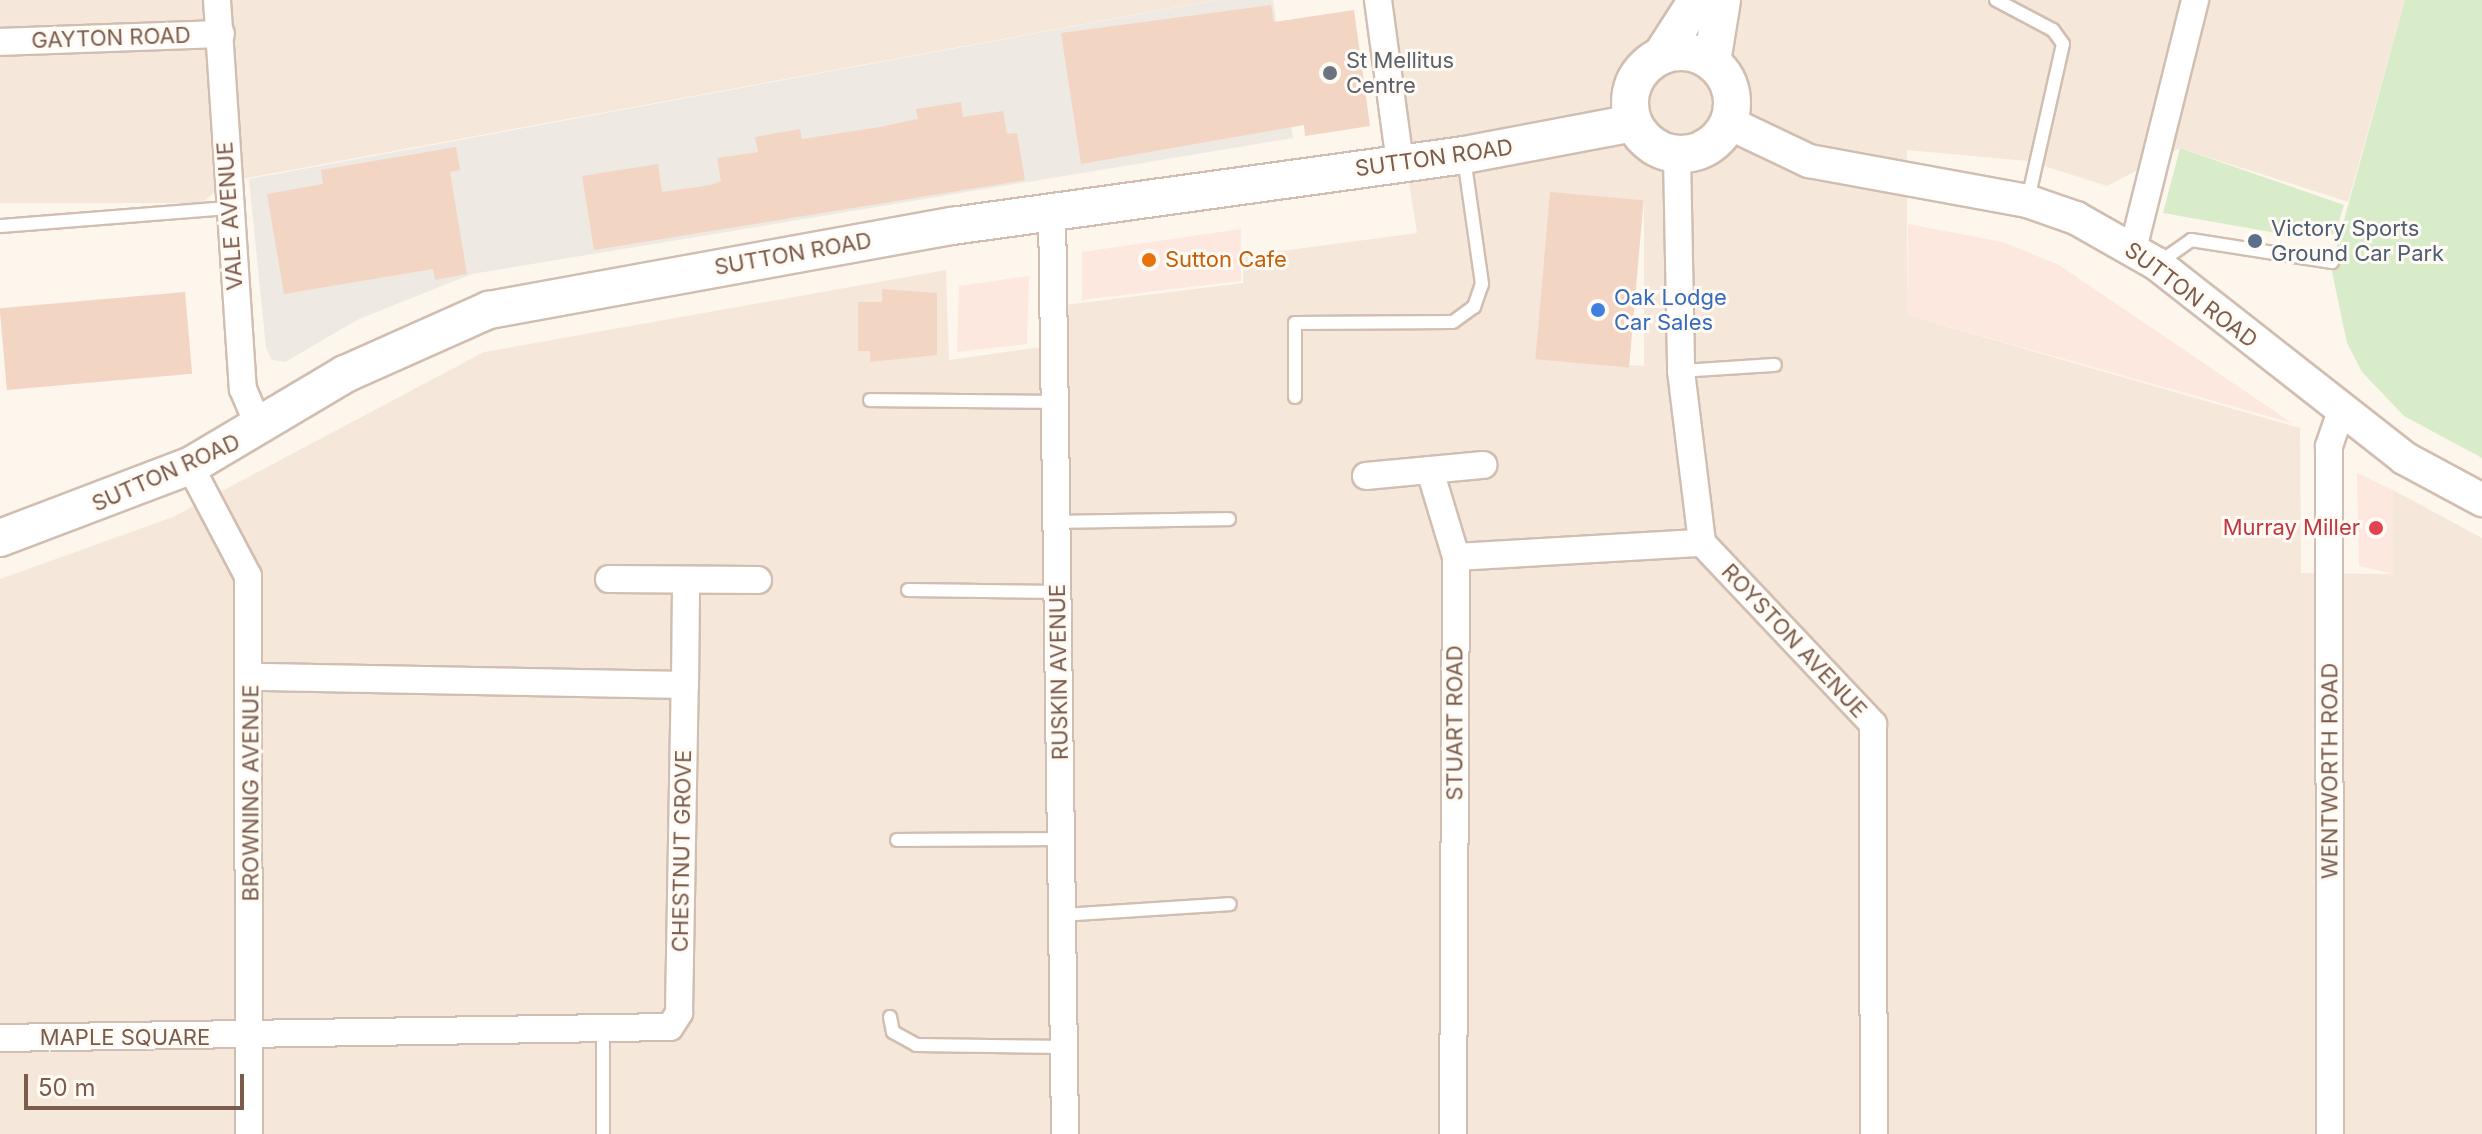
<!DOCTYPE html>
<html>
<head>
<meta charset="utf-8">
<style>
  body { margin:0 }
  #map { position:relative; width:2482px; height:1134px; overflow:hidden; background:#fdf6ec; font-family:Inter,sans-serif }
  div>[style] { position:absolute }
  .residential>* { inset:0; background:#f5e8da }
  .commercial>* { inset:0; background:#fde8e0 }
  .industrial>* { inset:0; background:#efe9e4 }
  .green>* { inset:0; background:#d8ecc9 }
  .building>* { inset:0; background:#f3d5c3; transform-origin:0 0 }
  .roads { filter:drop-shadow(2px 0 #d1beb0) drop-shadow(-2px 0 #d1beb0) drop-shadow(0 2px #d1beb0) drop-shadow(0 -2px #d1beb0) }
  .service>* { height:12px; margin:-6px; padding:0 6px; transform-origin:6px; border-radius:6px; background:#fff }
  .minor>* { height:26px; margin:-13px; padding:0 13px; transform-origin:13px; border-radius:13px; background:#fff }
  .tertiary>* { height:32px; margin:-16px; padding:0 16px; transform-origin:16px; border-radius:16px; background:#fff }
  .secondary>* { height:36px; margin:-18px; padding:0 18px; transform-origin:18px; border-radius:18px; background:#fff }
  .secondary>.ring { margin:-18px; padding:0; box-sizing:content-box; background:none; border:36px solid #fff; border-radius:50% }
  .dots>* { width:22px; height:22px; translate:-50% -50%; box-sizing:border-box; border:4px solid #fffaf3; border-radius:50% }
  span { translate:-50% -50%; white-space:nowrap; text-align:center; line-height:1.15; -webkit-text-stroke:6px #fffaf3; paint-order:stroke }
  .street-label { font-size:22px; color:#7a5c4d }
  .worship-label { font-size:22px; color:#5b616d }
  .left { translate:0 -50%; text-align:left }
  .service-label { font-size:22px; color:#4e5e75 }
  .food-label { font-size:22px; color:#c56008 }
  .shop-label { font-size:22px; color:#366cbe }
  .health-label { font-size:22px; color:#be3a42 }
  .right { translate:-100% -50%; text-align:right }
  .scale { position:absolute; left:24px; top:1074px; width:220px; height:36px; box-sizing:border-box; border:4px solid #7a5c4d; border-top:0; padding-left:10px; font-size:24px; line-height:28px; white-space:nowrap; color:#7a5c4d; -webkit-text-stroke:6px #fffaf3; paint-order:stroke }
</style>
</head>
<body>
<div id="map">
  <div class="residential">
    <i style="clip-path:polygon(0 0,1215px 0,226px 182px,202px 203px,0 203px)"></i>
    <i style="clip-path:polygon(evenodd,1380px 0,2405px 0,2348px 202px,2180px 148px,2107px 186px,2028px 161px,1907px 150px,1907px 315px,2300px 428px,2301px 573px,2393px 574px,2393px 490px,2482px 538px,2482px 1134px,0 1134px,0 579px,173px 517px,484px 352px,946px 270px,949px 360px,1055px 345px,1056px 306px,1243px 283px,1244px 256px,1417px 233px,1380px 0,1550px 193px,1644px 201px,1644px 366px,1550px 360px,1550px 193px)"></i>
  </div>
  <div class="commercial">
    <i style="clip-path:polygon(1908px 224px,2003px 242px,2059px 265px,2292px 423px,1907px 315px)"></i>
    <i style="clip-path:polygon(1241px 229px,1241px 281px,1082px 300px,1082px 252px)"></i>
    <i style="clip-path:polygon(1029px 276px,1027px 344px,957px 352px,959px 286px)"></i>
    <i style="clip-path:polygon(2357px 473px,2393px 490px,2393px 574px,2359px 566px)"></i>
  </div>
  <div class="industrial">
    <i style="clip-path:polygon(1216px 0,1273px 0,1293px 138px,472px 274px,359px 319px,285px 362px,272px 360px,266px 348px,249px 179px)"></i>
  </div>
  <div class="green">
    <i style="clip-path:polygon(2405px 0,2482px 0,2482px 458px,2404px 416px,2362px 372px,2347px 343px,2331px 267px)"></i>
    <i style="clip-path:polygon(2180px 148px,2344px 205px,2335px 234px,2299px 237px,2163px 213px)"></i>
  </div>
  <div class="building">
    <i style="clip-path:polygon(1271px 5px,1274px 22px,1354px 10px,1370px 126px,1305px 136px,1304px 125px,1081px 164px,1061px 33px)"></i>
    <i style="clip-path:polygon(961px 102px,963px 117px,1003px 111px,1007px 134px,1017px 133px,1025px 180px,594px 250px,582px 176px,658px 164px,662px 192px,711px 185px,721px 181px,717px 158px,758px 152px,755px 137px,800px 129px,802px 139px,880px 127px,918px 119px,916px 109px)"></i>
    <i style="clip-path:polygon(456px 147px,460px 170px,450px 172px,467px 274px,435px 280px,433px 269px,284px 294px,267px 194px,323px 184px,321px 170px)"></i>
    <i style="left:1550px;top:192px;width:94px;height:168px;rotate:5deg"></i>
    <i style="clip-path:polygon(882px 289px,937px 293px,937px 355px,870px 362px,870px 351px,858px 351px,858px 302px,882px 302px)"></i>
    <i style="left:185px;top:292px;width:82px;height:186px;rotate:85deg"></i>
  </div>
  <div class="roads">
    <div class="service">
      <i style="left:1996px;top:0;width:64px;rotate:27.8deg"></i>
      <i style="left:2053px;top:30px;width:17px;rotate:54deg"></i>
      <i style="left:2063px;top:44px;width:159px;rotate:102.7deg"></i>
      <i style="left:0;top:226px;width:229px;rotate:-4.5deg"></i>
      <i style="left:2160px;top:262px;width:38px;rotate:-35deg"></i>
      <i style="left:2191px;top:240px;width:143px;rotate:8.9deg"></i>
      <i style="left:1681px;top:371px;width:94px;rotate:-3.7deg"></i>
      <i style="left:1295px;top:397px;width:74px;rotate:-90deg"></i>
      <i style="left:1295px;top:323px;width:158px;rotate:-0.4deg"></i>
      <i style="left:1453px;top:322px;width:26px;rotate:-36deg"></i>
      <i style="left:1474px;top:307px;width:24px;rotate:-71deg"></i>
      <i style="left:1482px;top:284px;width:127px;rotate:-98.1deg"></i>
      <i style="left:870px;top:400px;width:186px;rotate:0.6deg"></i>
      <i style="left:1058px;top:522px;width:171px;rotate:-1deg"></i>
      <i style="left:908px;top:590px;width:150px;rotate:0.8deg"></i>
      <i style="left:897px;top:840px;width:164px;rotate:-0.3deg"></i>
      <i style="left:1062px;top:915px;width:168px;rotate:-3.7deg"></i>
      <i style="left:890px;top:1017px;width:15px;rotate:79deg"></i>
      <i style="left:893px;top:1032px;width:26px;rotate:29deg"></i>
      <i style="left:916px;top:1045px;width:148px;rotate:0.8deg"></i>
      <i style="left:603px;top:1034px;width:100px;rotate:90deg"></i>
    </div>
    <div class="minor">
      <i style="left:217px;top:0;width:390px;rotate:86.2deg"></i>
      <i style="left:243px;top:389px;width:43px;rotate:67deg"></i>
      <i style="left:1378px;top:0;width:164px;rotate:82.3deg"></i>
      <i style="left:0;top:42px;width:221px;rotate:-2.1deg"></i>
      <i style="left:1677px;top:155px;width:216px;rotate:88.9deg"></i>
      <i style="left:1681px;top:371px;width:173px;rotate:83deg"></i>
      <i style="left:1702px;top:543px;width:249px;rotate:46.6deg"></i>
      <i style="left:1873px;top:724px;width:410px;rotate:89.9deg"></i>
      <i style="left:1052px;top:210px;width:924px;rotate:89.19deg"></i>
      <i style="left:2133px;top:249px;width:257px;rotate:-76deg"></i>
      <i style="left:190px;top:466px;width:124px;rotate:62.2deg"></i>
      <i style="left:248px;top:576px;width:558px;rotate:89.9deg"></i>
      <i style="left:1431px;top:474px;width:87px;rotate:73.2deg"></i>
      <i style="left:1366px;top:476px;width:118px;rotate:-5.4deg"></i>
      <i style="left:609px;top:579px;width:149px;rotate:0.4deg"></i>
      <i style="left:685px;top:685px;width:104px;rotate:-89.4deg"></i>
      <i style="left:0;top:1038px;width:670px;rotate:-0.94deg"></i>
      <i style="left:670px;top:1027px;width:17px;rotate:-57deg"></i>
      <i style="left:679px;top:1013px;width:328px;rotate:-89deg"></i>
      <i style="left:685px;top:685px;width:434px;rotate:-178.9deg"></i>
      <i style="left:1453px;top:1134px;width:577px;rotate:-89.7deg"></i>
      <i style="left:1456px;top:557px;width:246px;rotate:-3.3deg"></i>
      <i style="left:2330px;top:1134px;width:688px;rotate:-90.08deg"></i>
      <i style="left:2329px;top:446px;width:36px;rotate:-71deg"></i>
    </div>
    <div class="tertiary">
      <i style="left:1729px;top:123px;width:89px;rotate:25.4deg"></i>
      <i style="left:1809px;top:161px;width:222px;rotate:10.4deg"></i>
      <i style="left:2027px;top:201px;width:52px;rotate:19.1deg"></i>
      <i style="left:2076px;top:218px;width:93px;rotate:29.6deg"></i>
      <i style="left:2157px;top:264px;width:314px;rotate:38.1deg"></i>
      <i style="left:2404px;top:458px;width:89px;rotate:28.3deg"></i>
    </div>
    <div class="secondary">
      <i class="ring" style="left:1630px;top:52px;width:66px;height:66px"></i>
      <i style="left:1661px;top:56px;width:67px;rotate:-57.3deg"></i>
      <i style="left:1712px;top:62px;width:63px;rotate:-80.8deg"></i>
      <i style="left:0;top:538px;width:203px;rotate:-20.8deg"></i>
      <i style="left:190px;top:466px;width:180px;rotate:-30.7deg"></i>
      <i style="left:345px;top:374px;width:158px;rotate:-24deg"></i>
      <i style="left:489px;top:310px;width:471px;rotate:-10.3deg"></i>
      <i style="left:952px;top:226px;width:517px;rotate:-7.89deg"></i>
      <i style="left:1464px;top:155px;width:172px;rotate:-10.7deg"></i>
    </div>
  </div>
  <div class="dots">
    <i style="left:1330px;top:73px;background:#6b7280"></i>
    <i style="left:2255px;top:241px;background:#5c6f8a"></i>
    <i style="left:1149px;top:260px;background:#e8710a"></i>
    <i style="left:1598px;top:310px;background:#3f7fe0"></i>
    <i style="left:2376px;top:528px;background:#e0444e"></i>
  </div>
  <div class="street-label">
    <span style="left:111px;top:38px;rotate:-2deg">GAYTON ROAD</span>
    <span style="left:1434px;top:158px;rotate:-8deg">SUTTON ROAD</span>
    <span style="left:230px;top:216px;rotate:-94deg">VALE AVENUE</span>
    <span style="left:793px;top:254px;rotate:-10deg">SUTTON ROAD</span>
    <span style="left:2191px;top:295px;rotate:37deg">SUTTON ROAD</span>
    <span style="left:166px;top:473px;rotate:-24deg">SUTTON ROAD</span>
    <span style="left:1794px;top:641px;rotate:47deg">ROYSTON AVENUE</span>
    <span style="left:1059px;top:672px;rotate:-91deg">RUSKIN AVENUE</span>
    <span style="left:1455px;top:723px;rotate:-90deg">STUART ROAD</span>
    <span style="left:2330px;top:771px;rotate:-90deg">WENTWORTH ROAD</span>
    <span style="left:251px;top:793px;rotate:-90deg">BROWNING AVENUE</span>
    <span style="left:682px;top:851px;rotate:-89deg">CHESTNUT GROVE</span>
    <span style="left:125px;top:1038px">MAPLE SQUARE</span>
  </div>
  <div class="worship-label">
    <span class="left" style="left:1346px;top:73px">St Mellitus<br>Centre</span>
  </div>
  <div class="service-label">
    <span class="left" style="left:2271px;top:241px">Victory Sports<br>Ground Car Park</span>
  </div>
  <div class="food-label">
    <span class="left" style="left:1165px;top:260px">Sutton Cafe</span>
  </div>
  <div class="shop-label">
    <span class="left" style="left:1614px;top:310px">Oak Lodge<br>Car Sales</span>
  </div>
  <div class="health-label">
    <span class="right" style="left:2360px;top:528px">Murray Miller</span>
  </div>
  <div class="scale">50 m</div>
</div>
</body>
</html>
